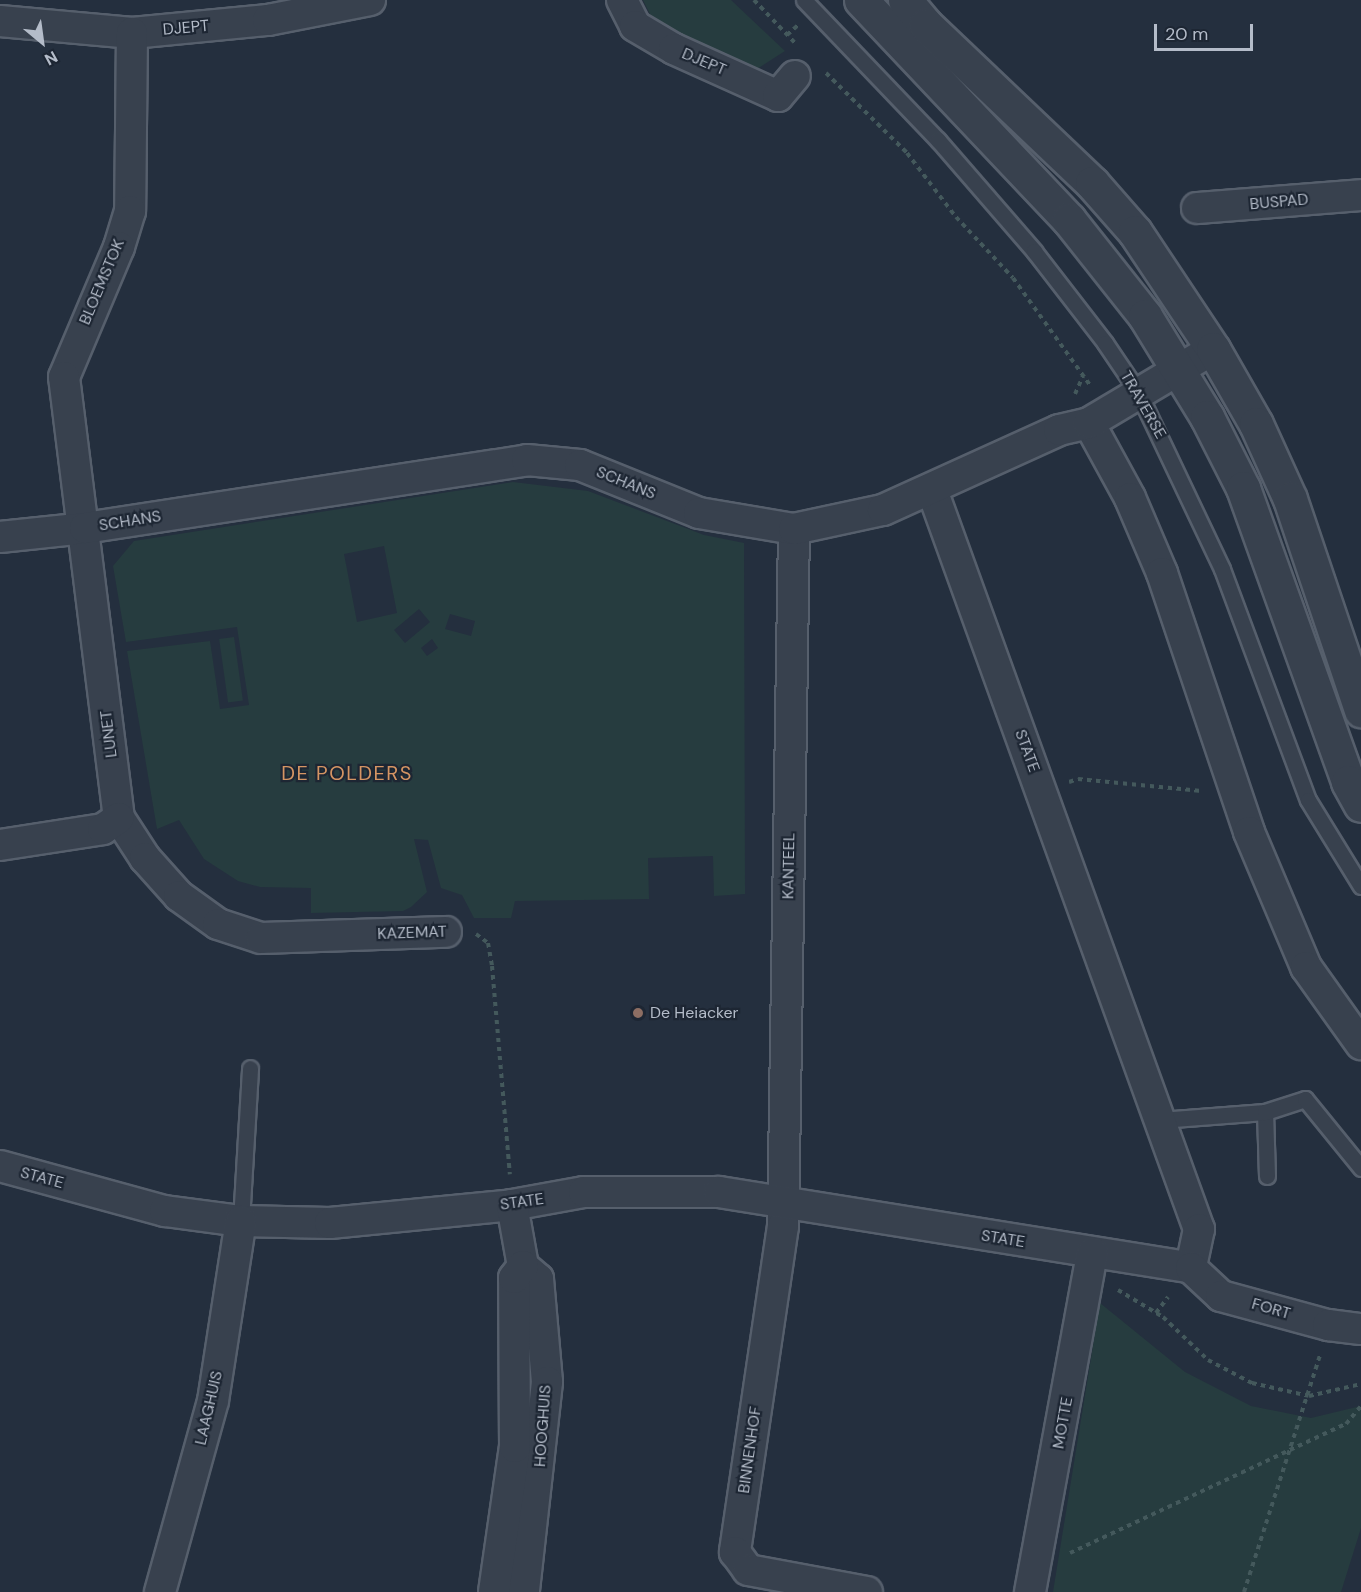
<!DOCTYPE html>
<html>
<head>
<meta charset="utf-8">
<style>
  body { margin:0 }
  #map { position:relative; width:1361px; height:1592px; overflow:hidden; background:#242f3e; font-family:"DM Sans",sans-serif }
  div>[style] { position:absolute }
  .green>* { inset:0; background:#263c3f; transform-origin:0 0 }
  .path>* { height:4px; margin-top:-2px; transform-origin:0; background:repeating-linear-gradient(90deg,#44595c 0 4.5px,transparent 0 9px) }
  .roads { filter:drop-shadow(2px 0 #565f6c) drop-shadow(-2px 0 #565f6c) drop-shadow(0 2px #565f6c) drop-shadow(0 -2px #565f6c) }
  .service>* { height:15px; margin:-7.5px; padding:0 7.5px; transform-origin:7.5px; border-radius:7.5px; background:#38414e }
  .minor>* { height:30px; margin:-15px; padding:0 15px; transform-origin:15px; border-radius:15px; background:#38414e }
  .tertiary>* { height:33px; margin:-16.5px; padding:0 16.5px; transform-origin:16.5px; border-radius:16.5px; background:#38414e }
  .dots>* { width:16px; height:16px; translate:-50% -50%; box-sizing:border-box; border:3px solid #1d2633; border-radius:50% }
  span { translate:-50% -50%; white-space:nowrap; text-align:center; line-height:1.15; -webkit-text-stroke:4.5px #1d2633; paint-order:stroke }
  .street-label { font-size:16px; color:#b4bcc9 }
  .poi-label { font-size:16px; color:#b4bcc9 }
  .left { translate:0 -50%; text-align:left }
  .quarter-label { font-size:20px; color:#d59563; letter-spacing:1.5px }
  .north { position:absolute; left:12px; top:12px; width:60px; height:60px; -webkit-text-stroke:4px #1d2633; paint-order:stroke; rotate:151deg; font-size:16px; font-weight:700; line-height:24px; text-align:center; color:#b4bcc9 }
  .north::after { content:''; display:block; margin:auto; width:21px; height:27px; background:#b4bcc9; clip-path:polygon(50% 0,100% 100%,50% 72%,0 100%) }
  .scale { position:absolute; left:1154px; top:24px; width:99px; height:27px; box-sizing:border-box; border:3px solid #b4bcc9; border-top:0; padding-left:8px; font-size:18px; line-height:21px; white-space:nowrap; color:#b4bcc9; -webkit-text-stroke:4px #1d2633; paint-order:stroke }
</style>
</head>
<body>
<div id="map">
  <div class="green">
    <i style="clip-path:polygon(643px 0,731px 0,785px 51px,754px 71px,652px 18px)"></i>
    <i style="clip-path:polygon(evenodd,513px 482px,588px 491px,704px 535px,744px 543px,745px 894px,714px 896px,713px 856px,648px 858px,649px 899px,515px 901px,511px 918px,474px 918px,462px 895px,441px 888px,428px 840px,414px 839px,427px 892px,411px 907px,403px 911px,311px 913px,311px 888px,260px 887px,238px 881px,204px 859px,179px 820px,157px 829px,127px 651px,210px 641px,220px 709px,249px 705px,237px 627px,126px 642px,113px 566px,134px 541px,513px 482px,384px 546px,397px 613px,357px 622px,344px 554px,384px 546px,513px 482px,419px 609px,430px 622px,405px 643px,394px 630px,419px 609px,513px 482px,450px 614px,475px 621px,471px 636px,445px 629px,450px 614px,513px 482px,432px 639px,438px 648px,427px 656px,421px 648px,432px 639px)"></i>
    <i style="left:234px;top:637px;width:64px;height:15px;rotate:82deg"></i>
    <i style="clip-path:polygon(1100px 1303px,1185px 1372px,1251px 1406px,1311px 1418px,1361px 1406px,1361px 1528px,1341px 1592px,1053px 1592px)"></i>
  </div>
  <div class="path">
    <i style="left:754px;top:0;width:62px;rotate:46.3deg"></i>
    <i style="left:787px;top:35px;width:15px;rotate:-42deg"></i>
    <i style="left:826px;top:73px;width:114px;rotate:44.6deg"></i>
    <i style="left:907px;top:153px;width:81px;rotate:52.6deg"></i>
    <i style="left:956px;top:217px;width:83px;rotate:46.9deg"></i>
    <i style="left:1013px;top:278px;width:132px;rotate:54.3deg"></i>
    <i style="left:1075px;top:394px;width:20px;rotate:-66deg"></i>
    <i style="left:1069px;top:782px;width:9px;rotate:-18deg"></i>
    <i style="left:1078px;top:779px;width:124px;rotate:5.6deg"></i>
    <i style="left:476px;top:934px;width:15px;rotate:37deg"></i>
    <i style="left:488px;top:943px;width:23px;rotate:80deg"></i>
    <i style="left:492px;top:966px;width:209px;rotate:85.1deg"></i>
    <i style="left:1118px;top:1290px;width:52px;rotate:31deg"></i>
    <i style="left:1163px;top:1317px;width:62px;rotate:43.7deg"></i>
    <i style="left:1208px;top:1360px;width:50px;rotate:27.6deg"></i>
    <i style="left:1252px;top:1383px;width:58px;rotate:12.8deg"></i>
    <i style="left:1309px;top:1396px;width:53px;rotate:-13deg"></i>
    <i style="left:1156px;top:1313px;width:20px;rotate:-53deg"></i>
    <i style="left:1070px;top:1553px;width:305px;rotate:-25.1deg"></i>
    <i style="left:1346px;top:1424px;width:23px;rotate:-50deg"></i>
    <i style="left:1244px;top:1592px;width:249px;rotate:-72.2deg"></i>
  </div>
  <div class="roads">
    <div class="service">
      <i style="left:804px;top:0;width:194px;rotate:46.3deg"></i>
      <i style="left:938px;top:140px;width:147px;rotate:49.1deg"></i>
      <i style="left:1034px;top:251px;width:116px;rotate:52.3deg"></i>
      <i style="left:1105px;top:343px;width:59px;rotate:56deg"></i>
      <i style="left:1138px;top:392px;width:196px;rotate:64.6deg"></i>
      <i style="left:1222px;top:569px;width:246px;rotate:69.6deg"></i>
      <i style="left:1308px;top:800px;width:101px;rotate:58.4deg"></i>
      <i style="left:1265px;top:1112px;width:64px;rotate:88.2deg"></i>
      <i style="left:1160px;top:1120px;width:105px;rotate:-4.4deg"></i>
      <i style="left:1265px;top:1112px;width:42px;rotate:-18deg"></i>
      <i style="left:1305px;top:1099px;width:89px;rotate:50.9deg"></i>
      <i style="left:241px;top:1221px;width:153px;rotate:-86.6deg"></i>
    </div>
    <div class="minor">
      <i style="left:622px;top:0;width:29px;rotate:63deg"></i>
      <i style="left:635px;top:26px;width:45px;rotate:30.5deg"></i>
      <i style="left:674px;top:49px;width:114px;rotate:24.3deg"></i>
      <i style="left:778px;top:96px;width:26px;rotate:-50deg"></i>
      <i style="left:0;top:21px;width:133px;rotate:5.2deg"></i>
      <i style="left:132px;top:33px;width:137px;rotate:-5.5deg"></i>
      <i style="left:268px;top:20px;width:104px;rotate:-11.1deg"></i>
      <i style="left:132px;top:33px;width:178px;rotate:90.6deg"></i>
      <i style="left:130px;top:211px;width:38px;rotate:107deg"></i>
      <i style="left:119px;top:247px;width:141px;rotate:112.9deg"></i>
      <i style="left:64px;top:377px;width:444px;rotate:82.9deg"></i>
      <i style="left:119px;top:818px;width:48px;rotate:57deg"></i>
      <i style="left:145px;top:858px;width:51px;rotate:48.2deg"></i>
      <i style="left:179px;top:896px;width:48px;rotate:35.7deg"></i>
      <i style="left:218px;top:924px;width:45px;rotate:18deg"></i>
      <i style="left:261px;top:938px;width:185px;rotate:-1.9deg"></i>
      <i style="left:1197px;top:208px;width:165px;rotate:-4.5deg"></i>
      <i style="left:1089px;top:423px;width:85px;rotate:61.3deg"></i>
      <i style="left:1130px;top:498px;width:82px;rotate:66.9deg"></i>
      <i style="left:1162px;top:573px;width:273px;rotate:71.4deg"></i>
      <i style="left:1249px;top:832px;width:147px;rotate:67.1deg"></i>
      <i style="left:1306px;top:967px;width:95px;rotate:54.5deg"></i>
      <i style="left:932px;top:490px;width:786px;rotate:70.14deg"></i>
      <i style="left:1199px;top:1229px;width:40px;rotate:102deg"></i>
      <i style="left:794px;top:529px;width:697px;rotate:90.9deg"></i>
      <i style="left:783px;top:1226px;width:330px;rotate:98.4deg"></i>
      <i style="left:735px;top:1552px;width:22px;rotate:54deg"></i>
      <i style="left:748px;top:1570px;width:121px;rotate:10.5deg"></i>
      <i style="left:0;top:537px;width:85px;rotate:-6deg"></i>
      <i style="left:85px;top:528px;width:447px;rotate:-8.7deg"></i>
      <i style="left:527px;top:460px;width:53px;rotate:5.4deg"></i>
      <i style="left:580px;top:465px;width:128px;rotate:22deg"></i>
      <i style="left:699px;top:513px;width:96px;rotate:9.6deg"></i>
      <i style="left:794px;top:529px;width:91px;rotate:-12.1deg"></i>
      <i style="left:883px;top:510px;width:193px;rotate:-24.4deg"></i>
      <i style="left:1059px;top:430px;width:31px;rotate:-13deg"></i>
      <i style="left:1089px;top:423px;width:144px;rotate:-30.8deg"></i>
      <i style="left:0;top:845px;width:104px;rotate:-8.8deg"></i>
      <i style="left:103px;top:829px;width:19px;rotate:-35deg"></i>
      <i style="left:0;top:1166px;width:171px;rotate:15.3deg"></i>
      <i style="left:165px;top:1211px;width:77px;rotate:7.5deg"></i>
      <i style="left:241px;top:1221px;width:89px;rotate:1.3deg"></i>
      <i style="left:330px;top:1223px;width:183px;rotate:-5.6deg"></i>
      <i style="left:512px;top:1205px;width:73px;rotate:-10.2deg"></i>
      <i style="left:584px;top:1192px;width:135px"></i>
      <i style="left:719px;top:1192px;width:478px;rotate:9.1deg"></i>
      <i style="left:512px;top:1205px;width:62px;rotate:79.8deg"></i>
      <i style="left:523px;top:1266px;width:20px;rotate:41deg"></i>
      <i style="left:538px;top:1279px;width:103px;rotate:85deg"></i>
      <i style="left:547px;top:1382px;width:211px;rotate:96.3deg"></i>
      <i style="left:1191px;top:1268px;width:41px;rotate:43deg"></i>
      <i style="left:1221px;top:1296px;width:111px;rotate:15.2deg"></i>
      <i style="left:1328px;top:1325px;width:33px;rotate:7deg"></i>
      <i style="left:160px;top:1592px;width:198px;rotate:-74.5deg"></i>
      <i style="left:213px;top:1401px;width:182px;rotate:-81.2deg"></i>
      <i style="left:494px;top:1592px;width:147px;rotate:-81.8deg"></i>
      <i style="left:515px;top:1447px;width:169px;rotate:-90.3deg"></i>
      <i style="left:514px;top:1278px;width:15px;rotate:-53deg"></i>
      <i style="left:1030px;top:1592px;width:345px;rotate:-79.6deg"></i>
    </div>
    <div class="tertiary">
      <i style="left:861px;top:0;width:303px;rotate:46.6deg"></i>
      <i style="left:1069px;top:220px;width:122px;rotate:51.6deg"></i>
      <i style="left:1145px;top:316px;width:119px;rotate:58.5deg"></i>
      <i style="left:1207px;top:417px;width:80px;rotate:63.1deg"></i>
      <i style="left:1243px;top:488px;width:312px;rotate:70.3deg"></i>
      <i style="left:1348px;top:782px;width:26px;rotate:61deg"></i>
      <i style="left:905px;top:0;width:33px;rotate:50deg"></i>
      <i style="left:926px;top:25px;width:229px;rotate:43.6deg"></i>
      <i style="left:1092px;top:183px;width:65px;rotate:48.7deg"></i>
      <i style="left:1135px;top:232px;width:141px;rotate:56.3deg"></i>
      <i style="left:1213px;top:349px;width:86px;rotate:60.2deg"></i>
      <i style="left:1256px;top:424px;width:82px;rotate:65.6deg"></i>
      <i style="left:1290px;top:499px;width:223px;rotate:71.4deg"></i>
    </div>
  </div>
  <div class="dots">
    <i style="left:638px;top:1013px;background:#8d6e63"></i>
  </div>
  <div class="street-label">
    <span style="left:186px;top:28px;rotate:-5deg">DJEPT</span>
    <span style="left:704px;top:62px;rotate:23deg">DJEPT</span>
    <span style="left:1279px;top:202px;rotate:-5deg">BUSPAD</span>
    <span style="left:102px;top:282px;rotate:-67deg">BLOEMSTOK</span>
    <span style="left:1143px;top:405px;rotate:60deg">TRAVERSE</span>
    <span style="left:626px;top:483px;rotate:22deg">SCHANS</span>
    <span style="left:130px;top:521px;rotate:-9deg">SCHANS</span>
    <span style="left:109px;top:734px;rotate:-97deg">LUNET</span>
    <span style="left:1027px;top:751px;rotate:70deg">STATE</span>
    <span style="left:789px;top:866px;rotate:-89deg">KANTEEL</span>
    <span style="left:412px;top:933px;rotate:-2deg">KAZEMAT</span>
    <span style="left:42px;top:1178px;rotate:15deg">STATE</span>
    <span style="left:522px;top:1202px;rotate:-8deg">STATE</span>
    <span style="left:1003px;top:1239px;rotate:9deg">STATE</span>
    <span style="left:1271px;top:1309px;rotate:16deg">FORT</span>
    <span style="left:209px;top:1408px;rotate:-77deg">LAAGHUIS</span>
    <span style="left:1063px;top:1423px;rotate:-80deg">MOTTE</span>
    <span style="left:543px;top:1426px;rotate:-86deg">HOOGHUIS</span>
    <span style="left:750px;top:1450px;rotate:-82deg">BINNENHOF</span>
  </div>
  <div class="poi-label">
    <span class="left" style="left:650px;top:1013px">De Heiacker</span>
  </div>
  <div class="quarter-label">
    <span style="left:347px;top:773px">DE POLDERS</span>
  </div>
  <div class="north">N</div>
  <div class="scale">20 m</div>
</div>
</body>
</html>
